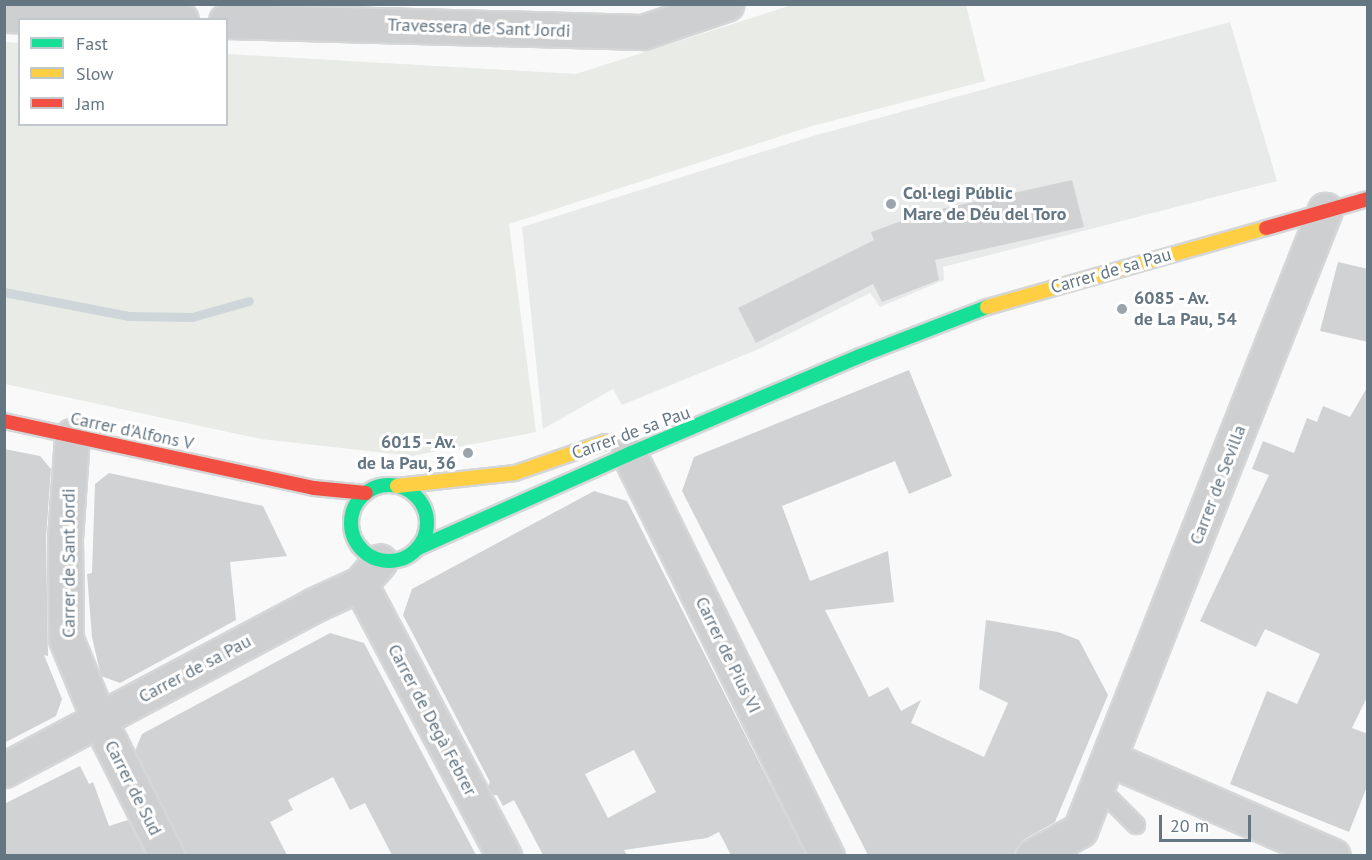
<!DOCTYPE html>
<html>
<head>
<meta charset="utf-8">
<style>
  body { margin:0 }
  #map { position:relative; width:1372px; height:860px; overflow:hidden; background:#f9f9f9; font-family:"PT Sans",sans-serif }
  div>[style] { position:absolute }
  .built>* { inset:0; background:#e8e9e9 }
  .green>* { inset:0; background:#e8ebe6 }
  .stream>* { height:9px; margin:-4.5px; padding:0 4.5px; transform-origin:4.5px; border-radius:4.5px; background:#ced6d9 }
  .building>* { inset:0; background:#d0d2d3 }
  .roads { filter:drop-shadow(2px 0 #d5d6d7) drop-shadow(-2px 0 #d5d6d7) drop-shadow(0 2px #d5d6d7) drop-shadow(0 -2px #d5d6d7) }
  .lane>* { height:16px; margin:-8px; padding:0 8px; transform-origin:8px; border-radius:8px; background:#cecfd0 }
  .street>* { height:33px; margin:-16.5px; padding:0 16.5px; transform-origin:16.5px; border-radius:16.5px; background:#cecfd0 }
  .fast>* { height:14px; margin:-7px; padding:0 7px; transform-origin:7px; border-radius:7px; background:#16e098 }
  .fast>.ring { margin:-7px; padding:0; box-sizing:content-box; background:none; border:14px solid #16e098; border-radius:50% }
  .slow>* { height:14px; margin:-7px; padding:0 7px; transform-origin:7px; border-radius:7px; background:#ffcf43 }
  .jam>* { height:14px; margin:-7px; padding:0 7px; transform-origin:7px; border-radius:7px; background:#f24e42 }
  .dots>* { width:16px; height:16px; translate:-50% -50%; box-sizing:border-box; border:3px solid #fff; border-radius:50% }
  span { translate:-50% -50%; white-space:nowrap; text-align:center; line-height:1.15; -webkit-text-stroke:6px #fff; paint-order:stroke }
  .street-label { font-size:18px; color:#657683 }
  .poi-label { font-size:18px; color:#657683; font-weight:700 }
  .left { translate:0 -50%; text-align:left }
  .right { translate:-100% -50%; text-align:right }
  .frame { position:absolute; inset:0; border:6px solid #657683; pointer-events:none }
  .legend { position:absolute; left:18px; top:18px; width:210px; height:108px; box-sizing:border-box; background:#fff; border:2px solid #c1c8cd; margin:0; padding:8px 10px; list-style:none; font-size:18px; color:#657683 }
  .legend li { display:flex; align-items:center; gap:12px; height:30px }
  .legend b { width:30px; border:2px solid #c1c8cd }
  .scale { position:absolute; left:1159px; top:815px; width:92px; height:27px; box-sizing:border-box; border:3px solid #657683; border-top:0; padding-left:8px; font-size:18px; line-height:21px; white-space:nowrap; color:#657683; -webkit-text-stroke:4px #fff; paint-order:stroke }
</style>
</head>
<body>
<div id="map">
  <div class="built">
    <i style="clip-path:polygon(1230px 22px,1277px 181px,943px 267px,944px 280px,880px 307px,870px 293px,759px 349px,622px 405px,613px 389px,543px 429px,522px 227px,813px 136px)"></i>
  </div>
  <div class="green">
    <i style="clip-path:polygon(795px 4px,966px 5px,985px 81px,812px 126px,509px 224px,536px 432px,412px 456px,261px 439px,5px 384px,5px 42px,19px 43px,20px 124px,226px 124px,227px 54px,576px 74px)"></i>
  </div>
  <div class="stream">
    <i style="left:4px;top:292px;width:127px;rotate:10.9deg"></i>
    <i style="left:129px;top:316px;width:63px;rotate:0.9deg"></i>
    <i style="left:192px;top:317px;width:59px;rotate:-15.7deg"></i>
  </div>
  <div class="building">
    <i style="clip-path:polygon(1072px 180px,1084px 227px,935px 260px,939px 280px,882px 302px,873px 284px,756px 343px,738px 308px,874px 240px,871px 232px,924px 213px)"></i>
    <i style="clip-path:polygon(1338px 262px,1368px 269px,1368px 342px,1320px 331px)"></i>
    <i style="clip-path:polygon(909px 370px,952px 476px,909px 494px,895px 461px,782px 506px,810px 581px,888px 551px,894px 602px,825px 610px,869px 697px,888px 687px,901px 711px,921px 700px,911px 723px,984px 757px,1008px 703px,979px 689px,986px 620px,1058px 632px,1079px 640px,1108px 695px,1055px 822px,1023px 840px,1017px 847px,1014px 855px,868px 855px,682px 491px,694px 457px)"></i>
    <i style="clip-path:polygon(1368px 386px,1368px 695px,1352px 728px,1368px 734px,1368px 784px,1349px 832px,1230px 784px,1267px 691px,1297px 704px,1320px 654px,1265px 629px,1256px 647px,1200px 621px,1269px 475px,1252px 469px,1263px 441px,1294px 453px,1307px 418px,1317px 422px,1323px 406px,1350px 417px)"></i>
    <i style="clip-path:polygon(4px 449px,40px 456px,51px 469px,46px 538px,48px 656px,44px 655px,62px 699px,56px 716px,4px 743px)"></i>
    <i style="clip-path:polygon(109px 473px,263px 506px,287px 556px,230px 562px,236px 620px,120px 683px,101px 676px,92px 637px,87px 574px,92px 573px,95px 484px)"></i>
    <i style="clip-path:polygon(evenodd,594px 491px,627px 501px,806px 855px,731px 855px,719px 832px,707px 838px,624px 850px,627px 855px,543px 855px,514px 800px,503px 806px,497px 795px,493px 795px,488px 786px,490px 782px,403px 615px,412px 589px,594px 491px,634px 750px,656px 792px,608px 818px,585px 774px,634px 750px)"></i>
    <i style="clip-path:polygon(330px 633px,364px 643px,476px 855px,392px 855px,365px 803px,350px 810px,333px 777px,288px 800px,293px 810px,270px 822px,287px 855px,185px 855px,135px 751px,142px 734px)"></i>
    <i style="clip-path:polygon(80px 766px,89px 784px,93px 782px,109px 826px,128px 820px,146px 855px,4px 855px,4px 804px)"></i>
  </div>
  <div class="roads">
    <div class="lane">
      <i style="left:1098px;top:787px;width:54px;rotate:45deg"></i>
    </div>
    <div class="street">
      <i style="left:4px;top:15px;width:177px;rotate:1.6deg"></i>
      <i style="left:226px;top:21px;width:417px;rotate:1.5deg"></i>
      <i style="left:643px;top:32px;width:88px;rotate:-18.6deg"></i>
      <i style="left:72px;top:436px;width:102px;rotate:93.9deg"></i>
      <i style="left:65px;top:538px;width:101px;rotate:89.4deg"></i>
      <i style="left:66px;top:639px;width:87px;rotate:67.8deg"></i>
      <i style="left:99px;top:720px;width:152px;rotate:63.4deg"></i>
      <i style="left:629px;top:454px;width:448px;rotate:63.8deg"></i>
      <i style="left:360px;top:584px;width:308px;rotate:62.1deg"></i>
      <i style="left:1110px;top:759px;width:243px;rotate:23.5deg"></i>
      <i style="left:4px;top:770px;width:351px;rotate:-28deg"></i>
      <i style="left:314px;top:605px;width:51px;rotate:-24.5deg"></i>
      <i style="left:360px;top:584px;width:30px;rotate:-49deg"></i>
      <i style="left:1033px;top:856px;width:54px;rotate:-29deg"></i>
      <i style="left:1080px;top:830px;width:667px;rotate:-68.44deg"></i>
    </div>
    <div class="fast">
      <i class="ring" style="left:351px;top:485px;width:62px;height:62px"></i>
      <i style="left:418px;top:548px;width:231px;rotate:-24deg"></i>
      <i style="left:629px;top:454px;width:251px;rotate:-23deg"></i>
      <i style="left:860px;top:356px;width:136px;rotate:-21.1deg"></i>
    </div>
    <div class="slow">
      <i style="left:987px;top:307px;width:290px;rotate:-15.8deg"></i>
      <i style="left:397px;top:486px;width:119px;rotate:-6.3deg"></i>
      <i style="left:515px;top:473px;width:95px;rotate:-19deg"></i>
    </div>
    <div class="jam">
      <i style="left:1266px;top:228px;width:106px;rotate:-15.9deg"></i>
      <i style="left:4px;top:421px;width:317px;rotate:12.2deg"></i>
      <i style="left:314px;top:488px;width:52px;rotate:5.5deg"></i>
    </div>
  </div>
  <div class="dots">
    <i style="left:891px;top:204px;background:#99a4ac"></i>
    <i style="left:1122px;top:309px;background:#99a4ac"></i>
    <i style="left:468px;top:453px;background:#99a4ac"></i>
  </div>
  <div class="street-label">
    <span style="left:479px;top:28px;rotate:2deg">Travessera de Sant Jordi</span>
    <span style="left:1111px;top:271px;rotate:-16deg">Carrer de sa Pau</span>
    <span style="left:132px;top:431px;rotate:12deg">Carrer d'Alfons V</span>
    <span style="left:631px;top:433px;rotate:-20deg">Carrer de sa Pau</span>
    <span style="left:1218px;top:485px;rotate:-69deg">Carrer de Sevilla</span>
    <span style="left:69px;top:563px;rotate:-90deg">Carrer de Sant Jordi</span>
    <span style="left:728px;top:655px;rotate:64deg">Carrer de Pius VI</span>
    <span style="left:195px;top:669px;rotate:-28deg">Carrer de sa Pau</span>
    <span style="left:432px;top:720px;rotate:62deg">Carrer de Degà Febrer</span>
    <span style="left:133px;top:788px;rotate:63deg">Carrer de Sud</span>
  </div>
  <div class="poi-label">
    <span class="left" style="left:903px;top:204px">Col·legi Públic<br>Mare de Déu del Toro</span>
    <span class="left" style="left:1134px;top:309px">6085 - Av.<br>de La Pau, 54</span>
    <span class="right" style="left:456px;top:453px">6015 - Av.<br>de la Pau, 36</span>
  </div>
  <div class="frame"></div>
  <ul class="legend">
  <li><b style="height:8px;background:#16e098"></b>Fast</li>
  <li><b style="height:8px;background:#ffcf43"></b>Slow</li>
  <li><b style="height:8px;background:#f24e42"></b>Jam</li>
  </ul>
  <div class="scale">20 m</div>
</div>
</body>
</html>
